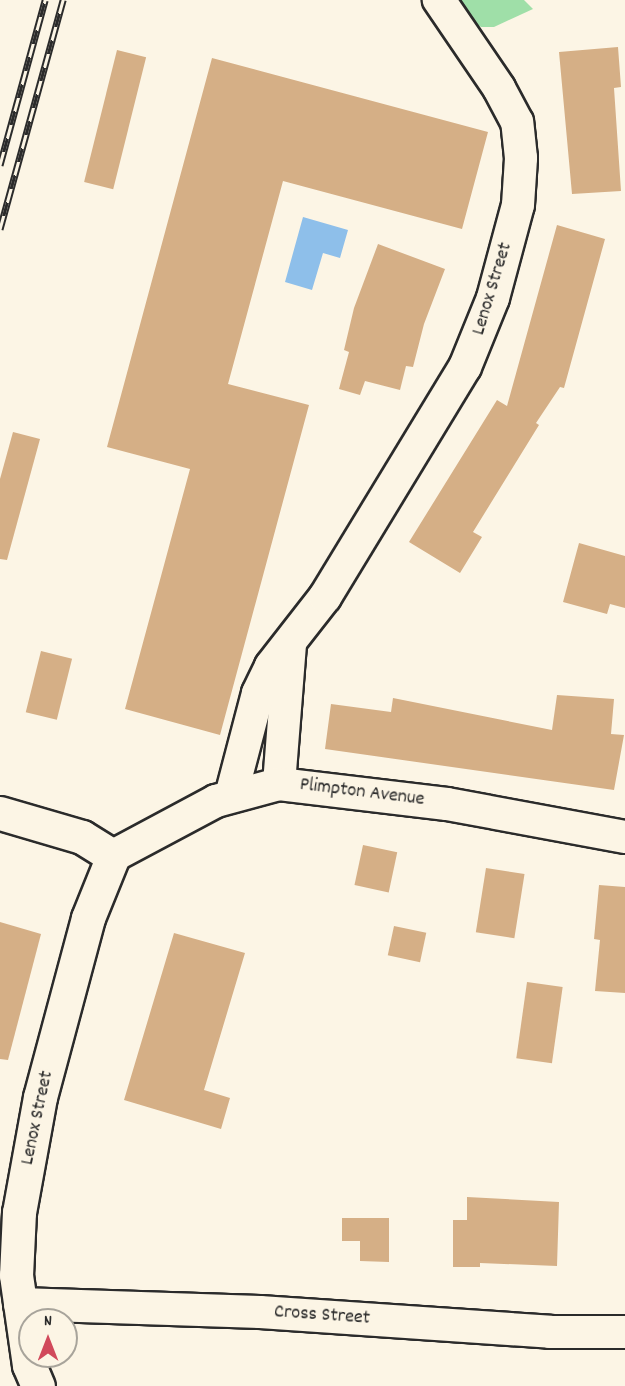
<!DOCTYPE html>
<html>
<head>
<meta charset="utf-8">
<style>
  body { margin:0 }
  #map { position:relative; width:625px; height:1386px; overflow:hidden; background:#fcf5e5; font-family:Dekko,sans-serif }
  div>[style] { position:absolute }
  .green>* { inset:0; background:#9fdfa8 }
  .water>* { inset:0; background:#8ebfea }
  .building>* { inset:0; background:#d5af86; transform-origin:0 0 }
  .roads { filter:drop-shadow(2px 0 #2b2b2b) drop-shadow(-2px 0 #2b2b2b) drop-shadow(0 2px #2b2b2b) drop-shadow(0 -2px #2b2b2b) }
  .minor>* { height:32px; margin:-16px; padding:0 16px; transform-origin:16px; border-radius:16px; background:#fcf5e5 }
  .tertiary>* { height:33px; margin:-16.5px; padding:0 16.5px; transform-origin:16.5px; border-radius:16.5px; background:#fcf5e5 }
  .rail>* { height:7px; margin-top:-3.5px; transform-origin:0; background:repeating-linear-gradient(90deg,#fcf5e5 0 14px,#2b2b2b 0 28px); box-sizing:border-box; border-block:2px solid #2b2b2b }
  span { translate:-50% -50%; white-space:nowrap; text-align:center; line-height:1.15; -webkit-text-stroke:4.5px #fcf5e5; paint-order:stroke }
  .street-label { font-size:20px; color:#2b2b2b }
  .north { position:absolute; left:18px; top:1308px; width:60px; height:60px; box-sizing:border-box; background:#fcf5e5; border:2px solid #a8a49b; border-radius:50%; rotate:0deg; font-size:16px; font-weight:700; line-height:24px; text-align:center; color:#2b2b2b }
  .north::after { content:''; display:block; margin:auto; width:21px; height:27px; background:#d1495b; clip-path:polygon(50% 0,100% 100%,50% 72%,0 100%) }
</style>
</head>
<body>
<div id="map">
  <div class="green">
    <i style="clip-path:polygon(459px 0,524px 0,533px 9px,494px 27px,481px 27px,468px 18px)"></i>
  </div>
  <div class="water">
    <i style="clip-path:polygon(303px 217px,348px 230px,340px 258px,323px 253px,312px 290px,285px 282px)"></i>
  </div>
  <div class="building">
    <i style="clip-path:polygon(618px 47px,621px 87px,614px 88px,621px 191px,572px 194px,559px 52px)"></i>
    <i style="left:117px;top:50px;width:30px;height:136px;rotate:14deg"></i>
    <i style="clip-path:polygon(212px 58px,488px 132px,462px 229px,283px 181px,228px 384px,309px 405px,220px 735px,125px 709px,190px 469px,107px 447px)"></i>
    <i style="clip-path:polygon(557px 225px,605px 239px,564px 388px,560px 387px,536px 423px,539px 425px,473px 532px,482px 537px,460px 573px,409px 542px,497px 400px,507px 406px)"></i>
    <i style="clip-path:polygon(378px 244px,445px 269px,424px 324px,413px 367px,406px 366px,400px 390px,365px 381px,360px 395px,339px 389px,349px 352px,344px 350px,354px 308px)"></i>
    <i style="clip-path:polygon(13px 432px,40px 439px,7px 560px,0 559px,0 479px)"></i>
    <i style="clip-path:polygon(579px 543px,625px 556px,625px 608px,610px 604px,607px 614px,563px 602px)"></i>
    <i style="left:41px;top:651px;width:32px;height:63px;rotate:14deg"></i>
    <i style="clip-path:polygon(557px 695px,614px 699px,611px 734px,624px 735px,614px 790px,325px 749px,331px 704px,391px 712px,393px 698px,552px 730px)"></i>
    <i style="left:363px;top:845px;width:35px;height:41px;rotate:12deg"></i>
    <i style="left:486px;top:868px;width:39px;height:65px;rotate:9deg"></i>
    <i style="clip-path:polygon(599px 885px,625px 887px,625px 993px,595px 991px,600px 940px,594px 939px)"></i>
    <i style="clip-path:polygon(0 922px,41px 934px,8px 1060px,0 1059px)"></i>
    <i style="left:394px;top:926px;width:33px;height:30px;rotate:12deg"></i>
    <i style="clip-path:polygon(174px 933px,245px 953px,204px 1090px,230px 1098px,221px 1129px,124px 1100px)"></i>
    <i style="left:527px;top:982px;width:36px;height:77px;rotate:8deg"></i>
    <i style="clip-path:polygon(467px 1197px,559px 1202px,557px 1266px,480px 1263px,480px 1267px,453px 1267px,453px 1220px,467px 1220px)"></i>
    <i style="clip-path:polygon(342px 1218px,389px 1218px,389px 1262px,360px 1261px,360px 1241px,342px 1241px)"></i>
  </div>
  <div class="roads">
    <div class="minor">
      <i style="left:279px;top:784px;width:141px;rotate:-85.5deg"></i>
      <i style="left:231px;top:796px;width:106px;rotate:-75.3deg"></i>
      <i style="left:258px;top:693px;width:30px;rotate:-64deg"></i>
      <i style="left:271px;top:666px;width:88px;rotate:-52deg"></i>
      <i style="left:325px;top:597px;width:269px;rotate:-58.7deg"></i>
      <i style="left:465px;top:367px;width:74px;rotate:-67.9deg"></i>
      <i style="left:493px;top:298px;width:96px;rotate:-75deg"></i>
      <i style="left:518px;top:205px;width:47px;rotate:-86.3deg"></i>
      <i style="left:521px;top:158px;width:36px;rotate:-96deg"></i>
      <i style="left:517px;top:122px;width:38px;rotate:-118deg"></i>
      <i style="left:499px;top:88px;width:107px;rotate:-124.3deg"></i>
      <i style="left:113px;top:856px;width:117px;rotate:-28.1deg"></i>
      <i style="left:216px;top:801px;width:65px;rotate:-15.1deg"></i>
      <i style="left:279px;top:784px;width:169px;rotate:6.8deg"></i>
      <i style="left:447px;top:804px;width:181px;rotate:10.5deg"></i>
      <i style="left:20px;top:1304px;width:240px;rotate:1.9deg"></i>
      <i style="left:260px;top:1312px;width:291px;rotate:3.9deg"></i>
      <i style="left:550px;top:1332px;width:75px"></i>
    </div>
    <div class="tertiary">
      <i style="left:0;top:813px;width:85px;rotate:16.3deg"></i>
      <i style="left:82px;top:837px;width:36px;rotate:32deg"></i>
      <i style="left:113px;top:856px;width:67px;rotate:112deg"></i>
      <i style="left:88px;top:918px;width:185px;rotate:105deg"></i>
      <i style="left:40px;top:1097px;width:117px;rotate:100.3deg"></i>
      <i style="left:19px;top:1212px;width:63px;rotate:92.7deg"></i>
      <i style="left:16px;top:1275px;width:91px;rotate:81.8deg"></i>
      <i style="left:29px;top:1365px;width:23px;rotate:67deg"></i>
    </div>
  </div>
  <div class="rail">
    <i style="left:0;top:165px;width:171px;rotate:-74.7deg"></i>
    <i style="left:0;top:229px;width:238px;rotate:-74.6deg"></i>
  </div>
  <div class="street-label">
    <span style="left:493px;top:289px;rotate:-73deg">Lenox Street</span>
    <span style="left:362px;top:793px;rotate:7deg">Plimpton Avenue</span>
    <span style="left:38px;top:1118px;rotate:-78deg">Lenox Street</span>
    <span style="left:322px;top:1316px;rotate:4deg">Cross Street</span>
  </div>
  <div class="north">N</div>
</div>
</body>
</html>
